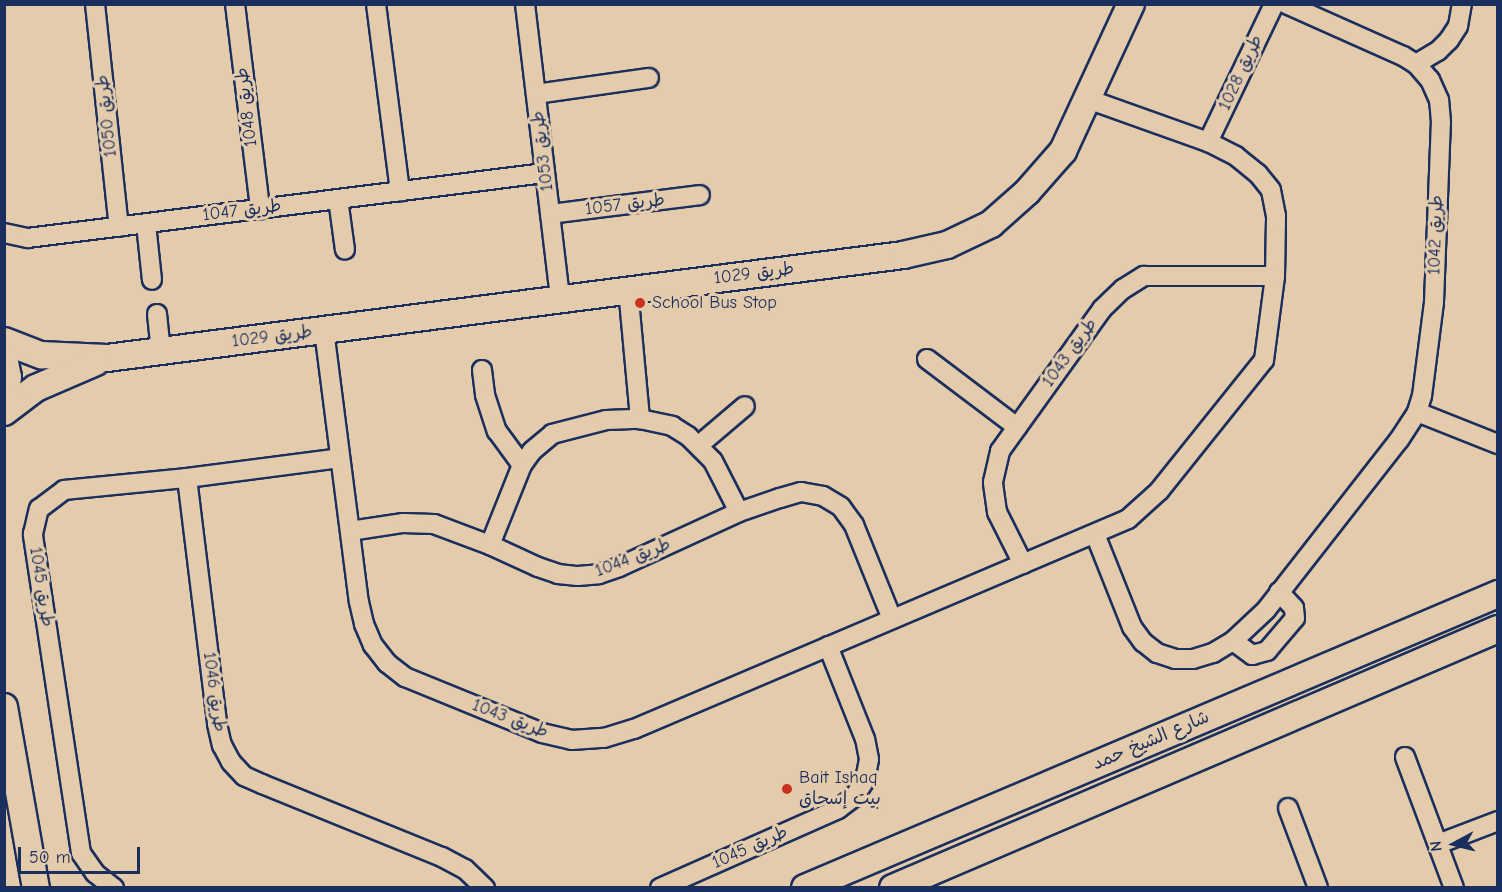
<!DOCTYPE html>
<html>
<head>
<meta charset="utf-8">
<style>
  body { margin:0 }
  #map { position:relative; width:1502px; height:892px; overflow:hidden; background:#e3cbab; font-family:"Comic Neue","Playpen Sans Arabic",sans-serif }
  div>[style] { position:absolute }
  .roads { filter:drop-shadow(2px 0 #1b2f5e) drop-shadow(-2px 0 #1b2f5e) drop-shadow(0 2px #1b2f5e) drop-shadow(0 -2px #1b2f5e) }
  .street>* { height:18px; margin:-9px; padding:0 9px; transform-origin:9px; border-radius:9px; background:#e3cbab }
  .secondary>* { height:26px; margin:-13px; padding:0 13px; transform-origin:13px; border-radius:13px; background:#e3cbab }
  .dots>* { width:16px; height:16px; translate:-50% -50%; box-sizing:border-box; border:3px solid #e3cbab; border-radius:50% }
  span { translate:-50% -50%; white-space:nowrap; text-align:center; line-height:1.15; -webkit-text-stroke:6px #e3cbab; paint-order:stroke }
  .street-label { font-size:18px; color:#1b2f5e }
  .poi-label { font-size:18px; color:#1b2f5e }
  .left { translate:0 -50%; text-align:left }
  .frame { position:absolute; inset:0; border:6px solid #1b2f5e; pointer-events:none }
  .north { position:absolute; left:1424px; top:814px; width:60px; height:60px; -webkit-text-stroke:4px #e3cbab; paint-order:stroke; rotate:263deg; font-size:16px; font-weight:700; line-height:24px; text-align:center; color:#1b2f5e }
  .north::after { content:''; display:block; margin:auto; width:21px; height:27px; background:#1b2f5e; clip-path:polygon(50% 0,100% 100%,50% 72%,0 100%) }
  .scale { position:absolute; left:18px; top:847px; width:122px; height:27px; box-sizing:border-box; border:3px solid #1b2f5e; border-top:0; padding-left:8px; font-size:18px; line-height:21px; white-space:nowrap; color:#1b2f5e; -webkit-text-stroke:4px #e3cbab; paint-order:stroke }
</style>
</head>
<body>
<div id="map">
  <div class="roads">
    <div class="street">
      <i style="left:95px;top:4px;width:224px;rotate:83.9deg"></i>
      <i style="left:235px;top:4px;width:207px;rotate:83deg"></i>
      <i style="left:376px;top:4px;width:189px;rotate:82.7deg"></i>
      <i style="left:525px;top:4px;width:296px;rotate:83.2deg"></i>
      <i style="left:1416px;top:64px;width:26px;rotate:-31deg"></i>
      <i style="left:1438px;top:51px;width:16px;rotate:-45deg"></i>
      <i style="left:1449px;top:40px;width:17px;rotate:-57deg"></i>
      <i style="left:1458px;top:26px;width:22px;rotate:-80deg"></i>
      <i style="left:536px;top:94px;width:114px;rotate:-8.1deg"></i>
      <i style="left:1208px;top:142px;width:153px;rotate:-64.4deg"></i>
      <i style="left:338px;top:199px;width:51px;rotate:82.2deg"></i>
      <i style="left:550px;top:214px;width:151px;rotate:-7.2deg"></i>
      <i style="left:146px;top:224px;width:56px;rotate:83.9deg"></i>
      <i style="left:4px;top:233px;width:25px;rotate:12deg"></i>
      <i style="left:28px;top:238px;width:521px;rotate:-7.17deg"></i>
      <i style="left:628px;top:289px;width:131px;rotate:84.7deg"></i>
      <i style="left:157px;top:314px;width:37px;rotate:84deg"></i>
      <i style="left:324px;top:330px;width:274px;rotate:82.7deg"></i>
      <i style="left:359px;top:602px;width:23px;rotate:77deg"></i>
      <i style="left:364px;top:624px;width:23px;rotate:67deg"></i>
      <i style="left:373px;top:645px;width:23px;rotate:52deg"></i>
      <i style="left:387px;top:663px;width:23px;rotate:38deg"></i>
      <i style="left:405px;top:677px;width:148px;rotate:22.2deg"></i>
      <i style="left:542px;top:733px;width:31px;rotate:13deg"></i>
      <i style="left:572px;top:740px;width:32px;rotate:-4deg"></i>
      <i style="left:604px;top:738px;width:31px;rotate:-17deg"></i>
      <i style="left:634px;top:729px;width:537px;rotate:-23.03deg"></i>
      <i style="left:1128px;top:519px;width:42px;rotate:-42.1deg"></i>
      <i style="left:1159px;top:491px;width:168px;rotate:-51.3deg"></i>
      <i style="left:1264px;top:360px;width:85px;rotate:-82.5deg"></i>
      <i style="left:1275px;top:276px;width:60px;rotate:-89deg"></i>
      <i style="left:1276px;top:216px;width:26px;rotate:-101deg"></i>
      <i style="left:1271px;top:190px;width:21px;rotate:-129deg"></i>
      <i style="left:1258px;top:174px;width:28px;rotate:-141deg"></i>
      <i style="left:1236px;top:156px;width:31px;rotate:-153deg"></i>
      <i style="left:1208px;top:142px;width:127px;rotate:-160.3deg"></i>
      <i style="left:927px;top:359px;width:113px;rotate:37.1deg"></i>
      <i style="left:482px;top:370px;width:25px;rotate:83deg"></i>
      <i style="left:485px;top:395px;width:38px;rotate:72deg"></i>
      <i style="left:497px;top:431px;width:42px;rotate:53.7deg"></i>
      <i style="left:1417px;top:412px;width:87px;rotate:21.6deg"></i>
      <i style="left:699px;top:445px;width:60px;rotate:-40.3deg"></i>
      <i style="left:187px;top:478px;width:248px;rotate:83deg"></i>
      <i style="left:217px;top:724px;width:22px;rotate:77deg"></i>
      <i style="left:222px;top:745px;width:19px;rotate:62deg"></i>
      <i style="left:231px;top:762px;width:19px;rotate:47deg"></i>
      <i style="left:244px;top:776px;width:20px;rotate:24deg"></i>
      <i style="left:262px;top:784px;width:194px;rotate:22.1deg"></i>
      <i style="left:442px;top:857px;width:26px;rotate:28deg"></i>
      <i style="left:465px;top:869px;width:28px;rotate:44deg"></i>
      <i style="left:350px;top:531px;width:54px;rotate:-8.6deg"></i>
      <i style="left:403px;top:523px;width:31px;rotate:2deg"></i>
      <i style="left:434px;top:524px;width:60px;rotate:20.6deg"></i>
      <i style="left:490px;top:545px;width:53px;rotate:24.6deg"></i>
      <i style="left:538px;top:567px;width:21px;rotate:19deg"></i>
      <i style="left:558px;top:574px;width:20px;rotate:6deg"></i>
      <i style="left:578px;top:576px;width:21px;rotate:-5deg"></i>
      <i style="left:599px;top:574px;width:21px;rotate:-19deg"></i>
      <i style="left:619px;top:567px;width:132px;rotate:-24.6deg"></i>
      <i style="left:739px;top:512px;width:43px;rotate:-18.9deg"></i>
      <i style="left:780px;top:498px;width:22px;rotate:-16deg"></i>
      <i style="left:801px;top:492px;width:22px;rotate:10deg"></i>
      <i style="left:823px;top:496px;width:21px;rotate:31deg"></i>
      <i style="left:841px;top:507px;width:22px;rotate:54deg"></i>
      <i style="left:854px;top:525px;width:101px;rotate:68deg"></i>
      <i style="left:1095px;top:534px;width:100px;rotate:68.3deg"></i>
      <i style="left:1132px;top:627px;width:19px;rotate:54deg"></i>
      <i style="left:1143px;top:642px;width:18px;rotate:38deg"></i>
      <i style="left:1157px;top:653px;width:19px;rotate:18deg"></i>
      <i style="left:1175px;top:659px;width:18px"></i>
      <i style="left:1193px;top:659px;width:21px;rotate:-17deg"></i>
      <i style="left:1213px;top:653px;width:23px;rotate:-31deg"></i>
      <i style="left:1233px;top:641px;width:45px;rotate:-43.2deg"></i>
      <i style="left:1266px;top:610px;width:216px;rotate:-52deg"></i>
      <i style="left:1399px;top:440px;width:33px;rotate:-57deg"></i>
      <i style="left:1417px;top:412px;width:17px;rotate:-73deg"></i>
      <i style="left:1422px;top:396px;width:95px;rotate:-82.7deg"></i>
      <i style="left:1434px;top:302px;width:180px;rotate:-87.8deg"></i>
      <i style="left:1441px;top:122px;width:22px;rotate:-95deg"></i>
      <i style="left:1439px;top:100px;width:22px;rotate:-114deg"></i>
      <i style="left:1430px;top:80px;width:21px;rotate:-131deg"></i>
      <i style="left:1416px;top:64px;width:15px;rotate:-148deg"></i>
      <i style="left:1403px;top:56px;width:128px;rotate:-156deg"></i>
      <i style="left:490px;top:545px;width:86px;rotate:-68.2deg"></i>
      <i style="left:522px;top:465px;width:17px;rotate:-54deg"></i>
      <i style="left:532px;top:451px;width:26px;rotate:-40deg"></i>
      <i style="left:552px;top:434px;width:56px;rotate:-14.5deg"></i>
      <i style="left:606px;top:420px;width:34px;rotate:-2deg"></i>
      <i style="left:640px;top:419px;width:33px;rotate:12deg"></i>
      <i style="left:672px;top:426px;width:19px;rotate:32deg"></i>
      <i style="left:688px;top:436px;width:35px;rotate:45deg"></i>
      <i style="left:713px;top:461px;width:57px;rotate:63deg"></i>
      <i style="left:1023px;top:564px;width:58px;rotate:-116.6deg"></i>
      <i style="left:997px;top:512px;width:30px;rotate:-98deg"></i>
      <i style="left:993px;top:482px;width:32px;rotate:-77deg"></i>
      <i style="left:1000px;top:451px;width:175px;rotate:-54.3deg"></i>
      <i style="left:1102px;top:309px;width:29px;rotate:-44deg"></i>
      <i style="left:1123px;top:289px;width:25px;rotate:-32deg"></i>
      <i style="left:1144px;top:276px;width:131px"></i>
      <i style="left:1233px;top:641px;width:24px;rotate:36deg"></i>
      <i style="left:1252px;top:655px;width:16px;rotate:-15deg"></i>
      <i style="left:1267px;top:651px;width:43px;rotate:-49.7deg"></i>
      <i style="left:1295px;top:618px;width:10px;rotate:-96deg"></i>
      <i style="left:1294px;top:608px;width:22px;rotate:-133deg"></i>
      <i style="left:1405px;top:757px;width:140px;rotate:69.5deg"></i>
      <i style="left:1288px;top:808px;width:85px;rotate:69.4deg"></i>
      <i style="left:1438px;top:844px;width:64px;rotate:-21deg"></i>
      <i style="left:114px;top:888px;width:24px;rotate:-142deg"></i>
      <i style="left:95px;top:873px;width:24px;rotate:-125deg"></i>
      <i style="left:81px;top:853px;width:323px;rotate:-98.6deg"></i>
      <i style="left:33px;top:534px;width:26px;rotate:-77deg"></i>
      <i style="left:39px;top:509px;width:31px;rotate:-37deg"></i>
      <i style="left:64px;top:490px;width:124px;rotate:-5.6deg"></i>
      <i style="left:187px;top:478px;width:154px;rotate:-7.4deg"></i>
      <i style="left:660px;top:888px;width:195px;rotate:-23.9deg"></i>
      <i style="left:838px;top:809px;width:20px;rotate:-37deg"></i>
      <i style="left:854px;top:797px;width:20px;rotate:-57deg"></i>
      <i style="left:865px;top:780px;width:21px;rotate:-79deg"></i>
      <i style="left:869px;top:759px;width:20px;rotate:-101deg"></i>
      <i style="left:865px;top:739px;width:100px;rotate:-111.7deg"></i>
    </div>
    <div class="secondary">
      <i style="left:4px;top:341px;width:40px;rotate:21deg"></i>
      <i style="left:41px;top:355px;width:66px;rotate:2.6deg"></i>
      <i style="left:107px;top:358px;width:803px;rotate:-7.37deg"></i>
      <i style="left:903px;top:255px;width:45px;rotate:-12.8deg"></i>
      <i style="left:947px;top:245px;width:49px;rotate:-25.5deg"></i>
      <i style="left:991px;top:224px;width:48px;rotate:-41.6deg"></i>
      <i style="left:1027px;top:192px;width:55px;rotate:-48.7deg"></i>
      <i style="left:1063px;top:151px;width:162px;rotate:-65.2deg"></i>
      <i style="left:4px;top:357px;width:20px;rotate:79deg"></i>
      <i style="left:8px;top:377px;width:25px;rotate:99deg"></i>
      <i style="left:4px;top:412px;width:40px;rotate:-37deg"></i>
      <i style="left:36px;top:388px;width:65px;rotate:-23.4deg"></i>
      <i style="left:4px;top:707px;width:184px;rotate:80deg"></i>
      <i style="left:805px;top:888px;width:753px;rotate:-22.99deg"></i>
      <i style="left:893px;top:888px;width:658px;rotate:-23.18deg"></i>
    </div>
  </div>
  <div class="dots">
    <i style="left:640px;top:303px;background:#c8321e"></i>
    <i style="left:787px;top:789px;background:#c8321e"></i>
  </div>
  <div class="street-label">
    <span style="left:1241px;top:73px;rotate:-65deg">طريق 1028</span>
    <span style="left:247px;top:107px;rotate:-97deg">طريق 1048</span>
    <span style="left:107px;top:116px;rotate:-96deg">طريق 1050</span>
    <span style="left:543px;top:151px;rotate:-97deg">طريق 1053</span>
    <span style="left:625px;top:205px;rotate:-7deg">طريق 1057</span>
    <span style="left:242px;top:211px;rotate:-7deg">طريق 1047</span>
    <span style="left:1436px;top:235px;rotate:-88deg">طريق 1042</span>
    <span style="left:754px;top:274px;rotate:-7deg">طريق 1029</span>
    <span style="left:272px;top:337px;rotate:-7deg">طريق 1029</span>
    <span style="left:1070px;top:353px;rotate:-54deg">طريق 1043</span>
    <span style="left:633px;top:558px;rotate:-21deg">طريق 1044</span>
    <span style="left:41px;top:587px;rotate:81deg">طريق 1045</span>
    <span style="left:214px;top:692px;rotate:82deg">طريق 1046</span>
    <span style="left:510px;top:719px;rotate:21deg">طريق 1043</span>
    <span style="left:1151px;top:741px;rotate:-23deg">شارع الشيخ حمد</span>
    <span style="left:750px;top:848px;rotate:-24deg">طريق 1045</span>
  </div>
  <div class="poi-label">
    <span class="left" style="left:652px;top:303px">School Bus Stop</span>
    <span class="left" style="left:799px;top:789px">Bait Ishaq<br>بيت إسحاق</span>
  </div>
  <div class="frame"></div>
  <div class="north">N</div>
  <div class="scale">50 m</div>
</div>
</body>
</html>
